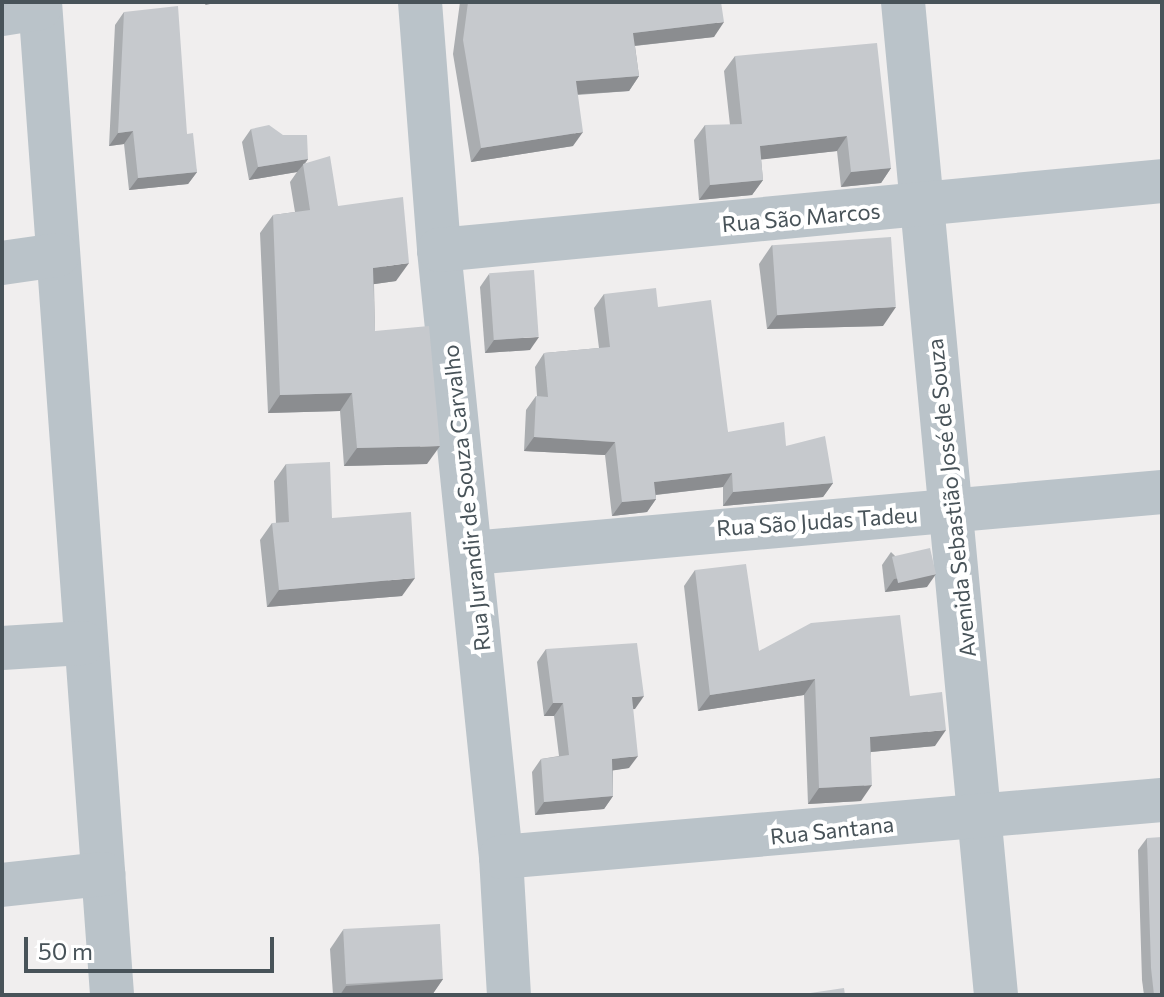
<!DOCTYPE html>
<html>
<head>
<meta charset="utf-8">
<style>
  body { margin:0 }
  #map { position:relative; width:1164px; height:997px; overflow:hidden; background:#f0eeee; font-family:Commissioner,sans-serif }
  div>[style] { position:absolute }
  .minor>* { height:44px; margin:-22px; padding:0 22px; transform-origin:22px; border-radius:22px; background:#bac3c9 }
  .wall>* { inset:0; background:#aaadb0 }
  .shaded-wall>* { inset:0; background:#8b8d90 }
  .building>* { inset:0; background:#c6c9cd; transform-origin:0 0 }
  span { translate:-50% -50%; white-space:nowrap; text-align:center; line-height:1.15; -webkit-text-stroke:8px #fff; paint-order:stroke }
  .street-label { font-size:22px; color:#485359 }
  .frame { position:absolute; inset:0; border:4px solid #485359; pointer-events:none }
  .scale { position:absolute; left:24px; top:937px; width:250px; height:36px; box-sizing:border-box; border:4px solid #485359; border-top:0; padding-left:10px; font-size:24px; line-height:28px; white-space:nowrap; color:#485359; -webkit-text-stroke:6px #fff; paint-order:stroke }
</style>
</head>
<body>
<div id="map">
  <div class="minor">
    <i style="left:40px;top:2px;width:996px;rotate:85.85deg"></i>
    <i style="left:420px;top:2px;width:249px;rotate:85.6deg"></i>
    <i style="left:439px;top:250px;width:610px;rotate:84.17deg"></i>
    <i style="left:501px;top:857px;width:138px;rotate:86.7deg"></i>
    <i style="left:903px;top:2px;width:997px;rotate:84.65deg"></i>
    <i style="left:2px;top:14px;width:38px;rotate:-9deg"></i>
    <i style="left:439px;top:250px;width:726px;rotate:-5.45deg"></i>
    <i style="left:2px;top:263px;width:56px;rotate:-8.3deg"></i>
    <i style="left:472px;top:553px;width:693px;rotate:-5.05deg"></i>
    <i style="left:2px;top:648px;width:81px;rotate:-3.5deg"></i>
    <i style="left:501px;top:857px;width:663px;rotate:-4.93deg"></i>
    <i style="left:2px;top:885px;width:102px;rotate:-6.2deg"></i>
  </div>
  <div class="wall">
    <i style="clip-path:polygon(460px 2px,721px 2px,714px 37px,635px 46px,639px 76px,629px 91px,578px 95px,573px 146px,471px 162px,453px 54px)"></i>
    <i style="clip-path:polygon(124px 12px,187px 134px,197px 172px,188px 184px,129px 190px,124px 144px,109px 146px,115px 25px)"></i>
    <i style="clip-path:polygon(735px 56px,891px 168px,881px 183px,841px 187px,837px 151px,761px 159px,763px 180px,752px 195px,699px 200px,694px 140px,705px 125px,730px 125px,724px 71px)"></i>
    <i style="clip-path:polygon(251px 129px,308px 159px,305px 164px,396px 281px,374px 284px,375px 331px,427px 464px,344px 466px,340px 411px,268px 413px,260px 233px,273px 215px,295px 212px,290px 182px,297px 172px,249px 180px,242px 142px)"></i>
    <i style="clip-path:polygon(772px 245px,883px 326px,767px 329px,759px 264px)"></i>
    <i style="clip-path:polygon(489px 274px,530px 350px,485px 353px,480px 287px)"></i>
    <i style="clip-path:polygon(604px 294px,658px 307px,728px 432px,786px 446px,833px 483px,823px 497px,723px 506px,723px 487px,656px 495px,656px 499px,647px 512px,612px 516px,605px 455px,524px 451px,526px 410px,536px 396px,537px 396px,535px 367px,544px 353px,599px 348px,594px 308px)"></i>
    <i style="clip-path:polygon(286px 464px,332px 518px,402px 596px,267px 607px,260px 540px,272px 523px,276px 523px,274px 481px)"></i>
    <i style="clip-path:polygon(891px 552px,927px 587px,885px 592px,882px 565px)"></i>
    <i style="clip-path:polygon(695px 570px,759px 651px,910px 696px,935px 746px,871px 752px,861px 801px,808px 804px,804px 695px,698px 711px,684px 586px)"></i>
    <i style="clip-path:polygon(546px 649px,635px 709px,633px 709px,629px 768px,613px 770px,613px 796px,604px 809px,535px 815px,532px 772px,541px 759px,559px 756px,554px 716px,544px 716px,537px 662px)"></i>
    <i style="clip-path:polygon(1147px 838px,1162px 995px,1144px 995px,1142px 980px,1138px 850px)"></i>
    <i style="clip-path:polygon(343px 930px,443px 979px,432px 995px,333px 995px,330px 949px)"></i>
  </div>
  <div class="shaded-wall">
    <i style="clip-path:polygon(207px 2px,220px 2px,205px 5px)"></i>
    <i style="clip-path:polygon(724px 22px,714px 37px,623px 47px,633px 33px)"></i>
    <i style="clip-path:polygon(639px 76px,629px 91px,566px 95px,576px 81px)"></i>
    <i style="clip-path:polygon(133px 131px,124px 144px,109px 146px,118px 133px)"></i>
    <i style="clip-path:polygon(583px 132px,573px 146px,471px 162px,481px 148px)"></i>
    <i style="clip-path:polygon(847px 136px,837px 151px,749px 161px,760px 146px)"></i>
    <i style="clip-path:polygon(308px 159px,297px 172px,249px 180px,258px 167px)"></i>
    <i style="clip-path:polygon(891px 168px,881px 183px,841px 187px,851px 172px)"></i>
    <i style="clip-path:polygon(197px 172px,188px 184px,129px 190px,138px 178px)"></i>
    <i style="clip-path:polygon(763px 180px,752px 195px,699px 200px,710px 185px)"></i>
    <i style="clip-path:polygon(409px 263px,396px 281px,361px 286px,373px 268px)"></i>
    <i style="clip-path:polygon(896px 307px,883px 326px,767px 329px,780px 311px)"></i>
    <i style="clip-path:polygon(539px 337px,530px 350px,485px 353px,494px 340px)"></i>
    <i style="clip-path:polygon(352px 393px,340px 411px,268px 413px,280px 395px)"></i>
    <i style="clip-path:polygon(534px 437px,615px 442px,605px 455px,524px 451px)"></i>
    <i style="clip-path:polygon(440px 446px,427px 464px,344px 466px,357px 448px)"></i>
    <i style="clip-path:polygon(732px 473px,723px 487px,645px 496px,654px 482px)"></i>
    <i style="clip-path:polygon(833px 483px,823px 497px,723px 506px,733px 492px)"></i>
    <i style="clip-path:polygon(656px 499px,647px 512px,612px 516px,622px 502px)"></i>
    <i style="clip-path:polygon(936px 574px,927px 587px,885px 592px,894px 579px)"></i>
    <i style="clip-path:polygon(415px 578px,402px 596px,267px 607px,279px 590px)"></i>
    <i style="clip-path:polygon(815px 679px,804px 695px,698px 711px,710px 695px)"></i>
    <i style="clip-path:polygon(644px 696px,635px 709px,623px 710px,632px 697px)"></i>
    <i style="clip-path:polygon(553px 703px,563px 703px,554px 716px,544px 716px)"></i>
    <i style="clip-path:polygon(946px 730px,935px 746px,859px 753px,870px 737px)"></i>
    <i style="clip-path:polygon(638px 756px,629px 768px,603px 772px,612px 759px)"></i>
    <i style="clip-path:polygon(872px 785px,861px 801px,808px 804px,819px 788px)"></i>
    <i style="clip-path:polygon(613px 796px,604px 809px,535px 815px,544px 802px)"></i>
    <i style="clip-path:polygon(443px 979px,432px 995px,340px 995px,346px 986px)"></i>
  </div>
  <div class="building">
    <i style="clip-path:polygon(468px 2px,721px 2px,724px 22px,633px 33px,639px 76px,576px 81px,583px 132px,481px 148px,463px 40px)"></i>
    <i style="clip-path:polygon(178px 6px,187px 134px,193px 133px,197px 172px,138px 178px,133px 131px,118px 133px,124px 12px)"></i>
    <i style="clip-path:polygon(877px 43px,891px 168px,851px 172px,847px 136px,760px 146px,763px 180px,710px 185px,705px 125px,742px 124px,735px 56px)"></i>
    <i style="clip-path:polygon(269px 125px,283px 135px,307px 135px,308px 159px,258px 167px,251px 129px)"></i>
    <i style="clip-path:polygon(330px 156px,338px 206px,403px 197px,409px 263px,373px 268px,375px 331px,429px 326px,440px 446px,357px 448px,352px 393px,280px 395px,273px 215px,310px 210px,303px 164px)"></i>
    <i style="left:891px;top:237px;width:70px;height:119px;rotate:86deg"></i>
    <i style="left:534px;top:270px;width:67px;height:45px;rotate:86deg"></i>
    <i style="clip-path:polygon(656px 288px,658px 307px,711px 300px,728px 432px,784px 422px,786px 446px,825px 436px,833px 483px,733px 492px,732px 473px,654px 482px,656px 499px,622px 502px,615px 442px,534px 437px,536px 396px,548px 397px,544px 353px,610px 347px,604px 294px)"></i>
    <i style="clip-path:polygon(330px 462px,332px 518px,411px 512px,415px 578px,279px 590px,272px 523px,289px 522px,286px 464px)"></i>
    <i style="left:930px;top:548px;width:27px;height:39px;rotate:77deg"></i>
    <i style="clip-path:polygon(746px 564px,759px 651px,811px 623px,900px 615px,910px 696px,942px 692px,946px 730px,870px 737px,872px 785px,819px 788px,815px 679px,710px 695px,695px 570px)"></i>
    <i style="clip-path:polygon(637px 643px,644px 696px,632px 697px,638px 756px,612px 759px,613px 796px,544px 802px,541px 759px,569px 755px,563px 703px,553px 703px,546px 649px)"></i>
    <i style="clip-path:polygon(1162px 837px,1162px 995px,1154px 995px,1151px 968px,1147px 838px)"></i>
    <i style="left:440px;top:924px;width:55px;height:97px;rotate:87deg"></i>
    <i style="clip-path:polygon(844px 988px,845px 995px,797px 995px)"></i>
  </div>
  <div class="street-label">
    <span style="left:801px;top:217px;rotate:-5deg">Rua São Marcos</span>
    <span style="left:466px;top:498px;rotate:-96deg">Rua Jurandir de Souza Carvalho</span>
    <span style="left:951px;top:498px;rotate:-96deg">Avenida Sebastião José de Souza</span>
    <span style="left:817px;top:521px;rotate:-4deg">Rua São Judas Tadeu</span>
    <span style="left:832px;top:830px;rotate:-6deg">Rua Santana</span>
  </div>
  <div class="frame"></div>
  <div class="scale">50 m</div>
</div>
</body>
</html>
